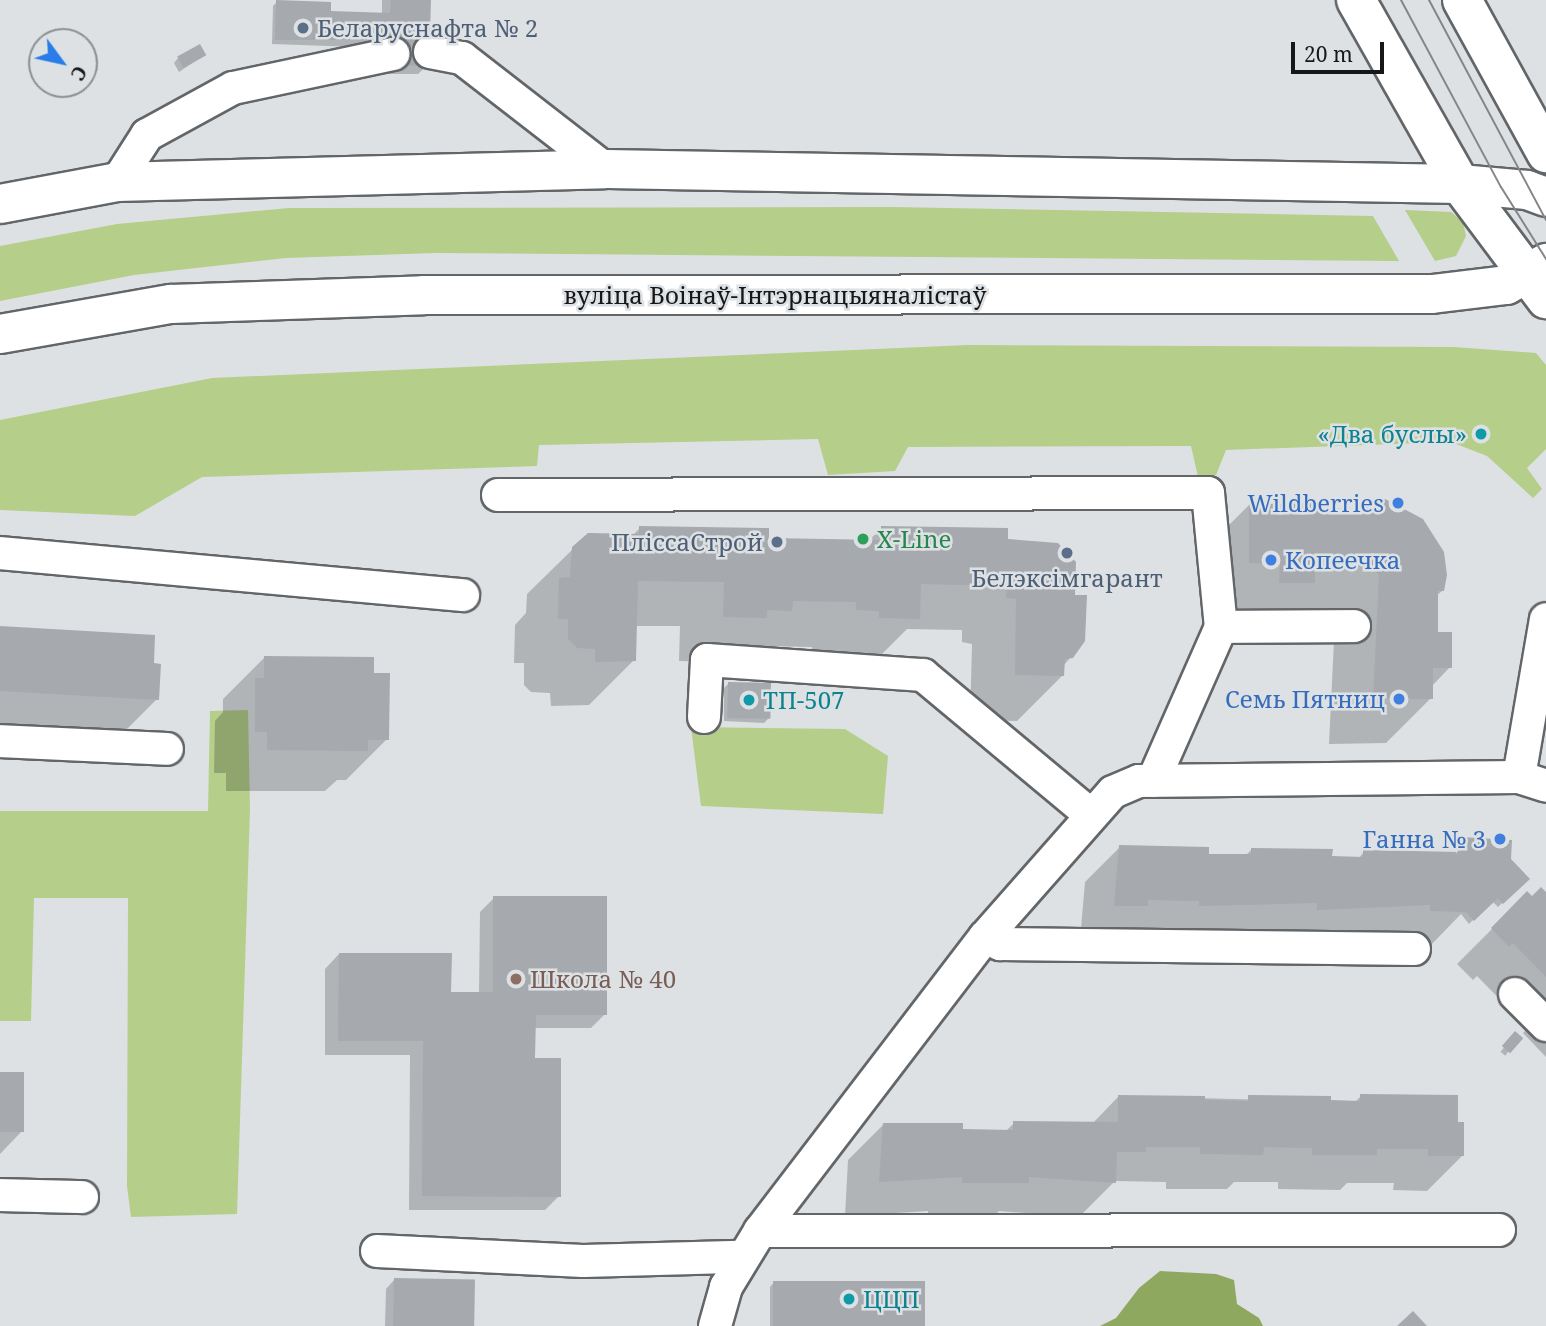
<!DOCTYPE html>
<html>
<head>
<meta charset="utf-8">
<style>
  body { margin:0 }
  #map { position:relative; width:1546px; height:1326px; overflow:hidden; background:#dde1e4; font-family:"Noto Serif",serif }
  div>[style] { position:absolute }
  .green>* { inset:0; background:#b5ce8a }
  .forest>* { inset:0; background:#8ea85f }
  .shadow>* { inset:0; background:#0003; transform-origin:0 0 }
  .building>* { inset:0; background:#a6a9ad; transform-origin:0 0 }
  .roads { filter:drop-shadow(2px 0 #636669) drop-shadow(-2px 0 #636669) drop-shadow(0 2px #636669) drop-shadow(0 -2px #636669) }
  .minor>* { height:32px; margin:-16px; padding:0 16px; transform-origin:16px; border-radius:16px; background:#fff }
  .major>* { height:38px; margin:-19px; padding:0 19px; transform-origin:19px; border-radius:19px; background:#fff }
  .tram>* { height:2px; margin:-1px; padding:0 1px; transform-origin:1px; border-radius:1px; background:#838688 }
  .dots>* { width:19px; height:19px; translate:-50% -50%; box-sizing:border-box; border:4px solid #dde1e4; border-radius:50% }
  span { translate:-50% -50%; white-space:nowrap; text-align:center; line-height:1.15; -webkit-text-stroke:5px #dde1e4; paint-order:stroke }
  .service-label { font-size:24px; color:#4e5e75 }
  .left { translate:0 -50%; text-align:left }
  .right { translate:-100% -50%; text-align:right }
  .street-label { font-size:24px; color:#161719 }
  .culture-label { font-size:24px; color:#0d838f }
  .shop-label { font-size:24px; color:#366cbe }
  .leisure-label { font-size:24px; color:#27864d }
  .education-label { font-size:24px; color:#785e54 }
  .north { position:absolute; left:28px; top:28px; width:70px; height:70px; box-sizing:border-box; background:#dde1e4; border:2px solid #8d9093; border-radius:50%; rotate:123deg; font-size:19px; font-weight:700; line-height:28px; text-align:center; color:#161719 }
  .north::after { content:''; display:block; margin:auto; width:24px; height:32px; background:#297de8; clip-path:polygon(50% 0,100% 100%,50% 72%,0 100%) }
  .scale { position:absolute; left:1291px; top:42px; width:93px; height:32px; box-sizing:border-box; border:4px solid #161719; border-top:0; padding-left:9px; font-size:21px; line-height:24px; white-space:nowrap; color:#161719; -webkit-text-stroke:5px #dde1e4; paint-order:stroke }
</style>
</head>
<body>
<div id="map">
  <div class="green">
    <i style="clip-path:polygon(891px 207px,1373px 216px,1399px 261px,435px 253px,286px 258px,134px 275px,0 301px,0 246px,117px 224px,289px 208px)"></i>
    <i style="clip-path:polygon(1405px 210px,1451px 212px,1463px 222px,1466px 236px,1456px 256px,1435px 261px)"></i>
    <i style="clip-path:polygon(968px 345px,1454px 347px,1536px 353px,1546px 365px,1546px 449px,1527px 468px,1542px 489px,1533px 498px,1487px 456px,1451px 442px,1226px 450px,1216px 475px,1198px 477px,1191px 446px,908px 447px,895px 471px,828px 475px,818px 439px,539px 445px,537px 466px,202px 477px,135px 516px,0 510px,0 420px,212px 378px)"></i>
    <i style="clip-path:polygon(248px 710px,250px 809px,237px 1214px,131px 1217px,127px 1186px,128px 898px,34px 898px,31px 1021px,0 1021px,0 811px,208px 811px,210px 711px)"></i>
    <i style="clip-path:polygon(691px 727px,845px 729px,888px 756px,883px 814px,701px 806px)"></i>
  </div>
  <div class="forest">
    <i style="clip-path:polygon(1160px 1271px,1216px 1274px,1234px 1280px,1237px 1304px,1259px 1318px,1263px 1326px,1100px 1326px,1116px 1318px,1139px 1288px)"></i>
  </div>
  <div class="shadow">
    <i style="clip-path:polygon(382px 0,430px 0,428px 65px,418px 74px,383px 74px,384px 48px,272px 44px,273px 6px,277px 2px,329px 13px,382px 14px)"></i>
    <i style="clip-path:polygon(204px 55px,179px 72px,174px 63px,178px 58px)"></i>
    <i style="clip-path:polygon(1358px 504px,1442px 591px,1436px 596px,1436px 634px,1450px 667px,1431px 687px,1431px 698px,1386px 743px,1329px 744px,1335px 620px,1235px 627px,1235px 608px,1204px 608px,1204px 550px,1249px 505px,1352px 510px)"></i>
    <i style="clip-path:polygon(640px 528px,767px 539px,868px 541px,882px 528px,1006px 540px,1071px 657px,1063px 666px,1062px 676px,1017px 721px,970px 720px,972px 644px,962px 642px,962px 630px,907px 629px,873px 663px,811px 655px,812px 647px,755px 646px,745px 655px,720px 662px,679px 661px,680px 626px,635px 626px,634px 660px,589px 705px,551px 706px,550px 693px,531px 692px,524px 685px,524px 663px,514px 663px,515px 625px,526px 613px,527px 594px,573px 549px,632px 536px)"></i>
    <i style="clip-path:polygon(0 628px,152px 665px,157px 699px,122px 734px,0 728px)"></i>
    <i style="clip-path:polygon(265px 657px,372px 675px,387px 739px,346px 780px,337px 780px,325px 791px,226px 791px,226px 773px,214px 773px,215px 721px,223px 712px,223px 699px)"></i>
    <i style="clip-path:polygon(729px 683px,768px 719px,764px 723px,724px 721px,724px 688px)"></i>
    <i style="clip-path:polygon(1461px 839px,1509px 860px,1527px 879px,1498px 907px,1492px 901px,1469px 924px,1461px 914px,1430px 946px,1080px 940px,1085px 882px,1120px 847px,1207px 856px,1245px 856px,1251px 850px,1358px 859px,1364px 852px,1457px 853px)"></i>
    <i style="clip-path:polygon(1527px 894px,1532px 899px,1546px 894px,1546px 1057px,1523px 1033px,1528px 1028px,1477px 976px,1473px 980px,1457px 964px)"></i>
    <i style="clip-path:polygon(494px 898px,605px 1014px,591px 1028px,534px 1028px,533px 1060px,559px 1196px,545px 1210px,409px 1210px,410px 1055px,325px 1055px,325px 969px,339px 954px,449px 993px,479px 994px,480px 912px)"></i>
    <i style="left:1515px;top:1034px;width:6px;height:23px;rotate:39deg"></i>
    <i style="clip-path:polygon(0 1073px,22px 1131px,0 1154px)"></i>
    <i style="clip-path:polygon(1119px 1096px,1355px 1102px,1361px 1096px,1456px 1124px,1462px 1156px,1427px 1191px,1393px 1190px,1394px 1183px,1347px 1183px,1340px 1190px,1278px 1189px,1278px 1182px,1234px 1182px,1227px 1189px,1166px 1189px,1166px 1182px,1115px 1181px,1079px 1217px,999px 1211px,992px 1218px,928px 1217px,928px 1211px,845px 1216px,848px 1160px,883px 1125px,1005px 1132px,1014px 1123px,1092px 1124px)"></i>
    <i style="clip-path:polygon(395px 1279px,472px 1326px,385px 1326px,386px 1289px)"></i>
    <i style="clip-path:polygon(774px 1282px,923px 1326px,770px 1326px,770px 1287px)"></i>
  </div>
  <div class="building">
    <i style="clip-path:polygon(276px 0,331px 2px,331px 11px,390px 13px,391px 0,431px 0,429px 66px,392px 65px,392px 40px,275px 40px)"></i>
    <i style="left:200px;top:44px;width:13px;height:26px;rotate:61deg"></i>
    <i style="clip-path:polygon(1385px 499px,1423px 519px,1444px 552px,1447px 575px,1444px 591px,1438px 591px,1438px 632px,1452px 632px,1452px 668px,1433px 668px,1433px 699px,1373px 699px,1379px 575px,1372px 567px,1315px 567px,1315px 583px,1279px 583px,1280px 564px,1249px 563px,1249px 504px,1330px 503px,1330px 508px,1357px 509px,1357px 503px,1366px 500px)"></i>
    <i style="clip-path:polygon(639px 526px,769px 528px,769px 538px,881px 540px,881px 526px,1008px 528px,1008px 539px,1058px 543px,1076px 562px,1075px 595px,1087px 595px,1085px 641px,1073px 658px,1065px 659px,1064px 676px,1015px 675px,1016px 599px,1006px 598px,1007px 586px,921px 584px,920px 619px,879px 618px,879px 611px,856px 610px,856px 602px,793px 601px,792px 611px,767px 610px,767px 618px,723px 617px,724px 582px,638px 581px,636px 661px,595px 662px,595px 649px,577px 648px,568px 639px,568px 619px,558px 619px,559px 578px,570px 577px,572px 547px,588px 533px,639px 534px)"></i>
    <i style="clip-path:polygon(0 626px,155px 635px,154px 663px,161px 664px,159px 700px,0 691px)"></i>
    <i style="clip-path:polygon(264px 656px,374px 657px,374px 673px,390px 673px,389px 740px,368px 740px,368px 751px,267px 750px,267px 732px,255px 732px,255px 678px,264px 678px)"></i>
    <i style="left:728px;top:682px;width:43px;height:36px;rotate:1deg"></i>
    <i style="clip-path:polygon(1460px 837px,1512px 840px,1511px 859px,1530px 879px,1503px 904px,1498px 898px,1474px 921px,1466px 912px,1430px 911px,1430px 905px,1317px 910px,1317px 903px,1199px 906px,1199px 901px,1148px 900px,1148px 906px,1114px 906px,1119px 845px,1209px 847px,1209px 854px,1251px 854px,1251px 848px,1333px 849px,1332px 856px,1363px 857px,1363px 850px,1460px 852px)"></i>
    <i style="clip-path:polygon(1541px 887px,1546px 892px,1546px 977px,1513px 943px,1509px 947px,1491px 928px,1527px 891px,1532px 896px)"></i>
    <i style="clip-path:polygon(493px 896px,607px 896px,607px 1015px,536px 1015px,535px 1058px,561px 1058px,561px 1197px,422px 1196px,423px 1041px,338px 1041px,339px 953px,452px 953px,451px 992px,493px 992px)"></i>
    <i style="left:1515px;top:1031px;width:11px;height:20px;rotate:41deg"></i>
    <i style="left:0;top:1072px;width:24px;height:60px"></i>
    <i style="clip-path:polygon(1360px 1094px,1458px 1095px,1458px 1122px,1464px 1122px,1464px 1156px,1428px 1156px,1428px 1149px,1377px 1149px,1377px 1155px,1312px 1155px,1312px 1148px,1264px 1147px,1263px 1155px,1200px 1154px,1200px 1147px,1146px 1147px,1146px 1152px,1117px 1152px,1116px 1183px,1029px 1177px,1029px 1183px,962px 1183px,962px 1177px,879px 1182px,883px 1123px,963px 1123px,963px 1129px,1013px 1130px,1013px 1121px,1118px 1122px,1118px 1095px,1205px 1096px,1205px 1100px,1248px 1101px,1248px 1095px,1331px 1096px,1331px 1100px,1360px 1101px)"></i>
    <i style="left:394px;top:1278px;width:81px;height:48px;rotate:1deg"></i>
    <i style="left:773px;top:1281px;width:152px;height:45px"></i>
    <i style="clip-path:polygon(1413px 1311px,1427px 1326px,1397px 1326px)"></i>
  </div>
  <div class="roads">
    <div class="minor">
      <i style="left:430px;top:52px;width:33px;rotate:11deg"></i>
      <i style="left:462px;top:58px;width:181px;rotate:37.8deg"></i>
      <i style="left:117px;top:182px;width:56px;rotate:-57.4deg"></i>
      <i style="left:147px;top:135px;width:98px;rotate:-28.7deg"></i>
      <i style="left:233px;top:88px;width:164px;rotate:-12deg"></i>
      <i style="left:498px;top:495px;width:710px;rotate:-0.16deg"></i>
      <i style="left:1208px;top:493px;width:135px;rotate:84.5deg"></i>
      <i style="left:1221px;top:627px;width:168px;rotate:113.8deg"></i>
      <i style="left:0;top:553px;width:465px;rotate:5.2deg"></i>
      <i style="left:1221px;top:627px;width:133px;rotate:-0.4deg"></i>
      <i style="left:704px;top:717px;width:57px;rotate:-87deg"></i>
      <i style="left:707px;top:660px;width:217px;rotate:4deg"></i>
      <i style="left:923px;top:675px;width:219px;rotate:39.8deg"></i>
      <i style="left:0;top:741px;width:167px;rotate:2.7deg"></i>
      <i style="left:1519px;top:777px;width:160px;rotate:-80.3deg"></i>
      <i style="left:985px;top:937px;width:17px;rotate:25deg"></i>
      <i style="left:1000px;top:944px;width:414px;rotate:0.7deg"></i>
      <i style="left:1515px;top:994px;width:44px;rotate:45deg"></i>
      <i style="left:0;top:1195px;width:82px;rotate:1.4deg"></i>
      <i style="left:760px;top:1231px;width:739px;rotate:-0.08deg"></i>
      <i style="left:377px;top:1251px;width:206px;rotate:2.8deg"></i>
      <i style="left:583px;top:1261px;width:158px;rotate:-1.5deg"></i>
      <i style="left:715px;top:1326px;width:41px;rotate:-74.2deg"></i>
      <i style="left:726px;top:1287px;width:66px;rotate:-58.7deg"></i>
      <i style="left:760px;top:1231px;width:370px;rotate:-52.6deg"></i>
      <i style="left:985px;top:937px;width:193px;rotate:-48.6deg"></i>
      <i style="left:1113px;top:792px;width:28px;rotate:-23deg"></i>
      <i style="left:1139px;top:781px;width:380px;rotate:-0.6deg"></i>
      <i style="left:1519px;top:777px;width:28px;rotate:18deg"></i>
    </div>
    <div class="major">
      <i style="left:1356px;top:0;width:211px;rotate:60.5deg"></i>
      <i style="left:1460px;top:184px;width:144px;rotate:53.2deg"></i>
      <i style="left:1462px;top:0;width:175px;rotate:61.2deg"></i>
      <i style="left:0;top:204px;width:119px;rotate:-10.6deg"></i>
      <i style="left:117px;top:182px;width:488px;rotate:-1.5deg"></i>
      <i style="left:605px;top:169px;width:855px;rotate:1.01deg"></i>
      <i style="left:1460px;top:184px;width:67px;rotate:5.1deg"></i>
      <i style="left:1527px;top:190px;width:20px;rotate:20deg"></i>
      <i style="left:0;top:334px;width:174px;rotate:-10deg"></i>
      <i style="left:171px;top:304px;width:253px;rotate:-2deg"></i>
      <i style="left:424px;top:295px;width:1008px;rotate:-0.06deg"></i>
      <i style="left:1432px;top:294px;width:75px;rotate:-6.9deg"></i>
      <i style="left:1506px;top:285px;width:46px;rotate:-28.8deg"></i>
    </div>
  </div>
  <div class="tram">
    <i style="left:1401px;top:0;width:212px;rotate:61.9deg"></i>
    <i style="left:1501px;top:187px;width:85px;rotate:58deg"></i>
    <i style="left:1429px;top:0;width:249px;rotate:62deg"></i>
  </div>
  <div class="dots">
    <i style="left:303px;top:28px;background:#5c6f8a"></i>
    <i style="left:1481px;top:434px;background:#0f9aa8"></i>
    <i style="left:1398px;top:503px;background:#3f7fe0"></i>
    <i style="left:863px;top:539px;background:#2e9e5b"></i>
    <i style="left:777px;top:542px;background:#5c6f8a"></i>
    <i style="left:1067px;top:553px;background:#5c6f8a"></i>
    <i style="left:1271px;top:560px;background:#3f7fe0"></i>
    <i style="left:1399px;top:699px;background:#3f7fe0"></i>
    <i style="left:749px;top:700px;background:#0f9aa8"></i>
    <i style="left:1500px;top:839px;background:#3f7fe0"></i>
    <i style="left:516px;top:979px;background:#8d6e63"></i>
    <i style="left:849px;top:1299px;background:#0f9aa8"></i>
  </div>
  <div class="service-label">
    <span class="left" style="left:317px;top:28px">Беларуснафта № 2</span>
    <span class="right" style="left:763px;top:542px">ПліссаСтрой</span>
    <span style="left:1067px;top:578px">Белэксімгарант</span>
  </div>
  <div class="street-label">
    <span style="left:775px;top:295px">вуліца Воінаў-Інтэрнацыяналістаў</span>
  </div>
  <div class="culture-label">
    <span class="right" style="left:1467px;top:434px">«Два буслы»</span>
    <span class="left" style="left:763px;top:700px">ТП-507</span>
    <span class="left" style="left:863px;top:1299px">ЦЦП</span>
  </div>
  <div class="shop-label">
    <span class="right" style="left:1384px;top:503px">Wildberries</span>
    <span class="left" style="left:1285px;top:560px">Копеечка</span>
    <span class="right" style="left:1385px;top:699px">Семь Пятниц</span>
    <span class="right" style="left:1486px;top:839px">Ганна № 3</span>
  </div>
  <div class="leisure-label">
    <span class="left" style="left:877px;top:539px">X-Line</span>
  </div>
  <div class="education-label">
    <span class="left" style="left:530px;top:979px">Школа № 40</span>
  </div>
  <div class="north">С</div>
  <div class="scale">20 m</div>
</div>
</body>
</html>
